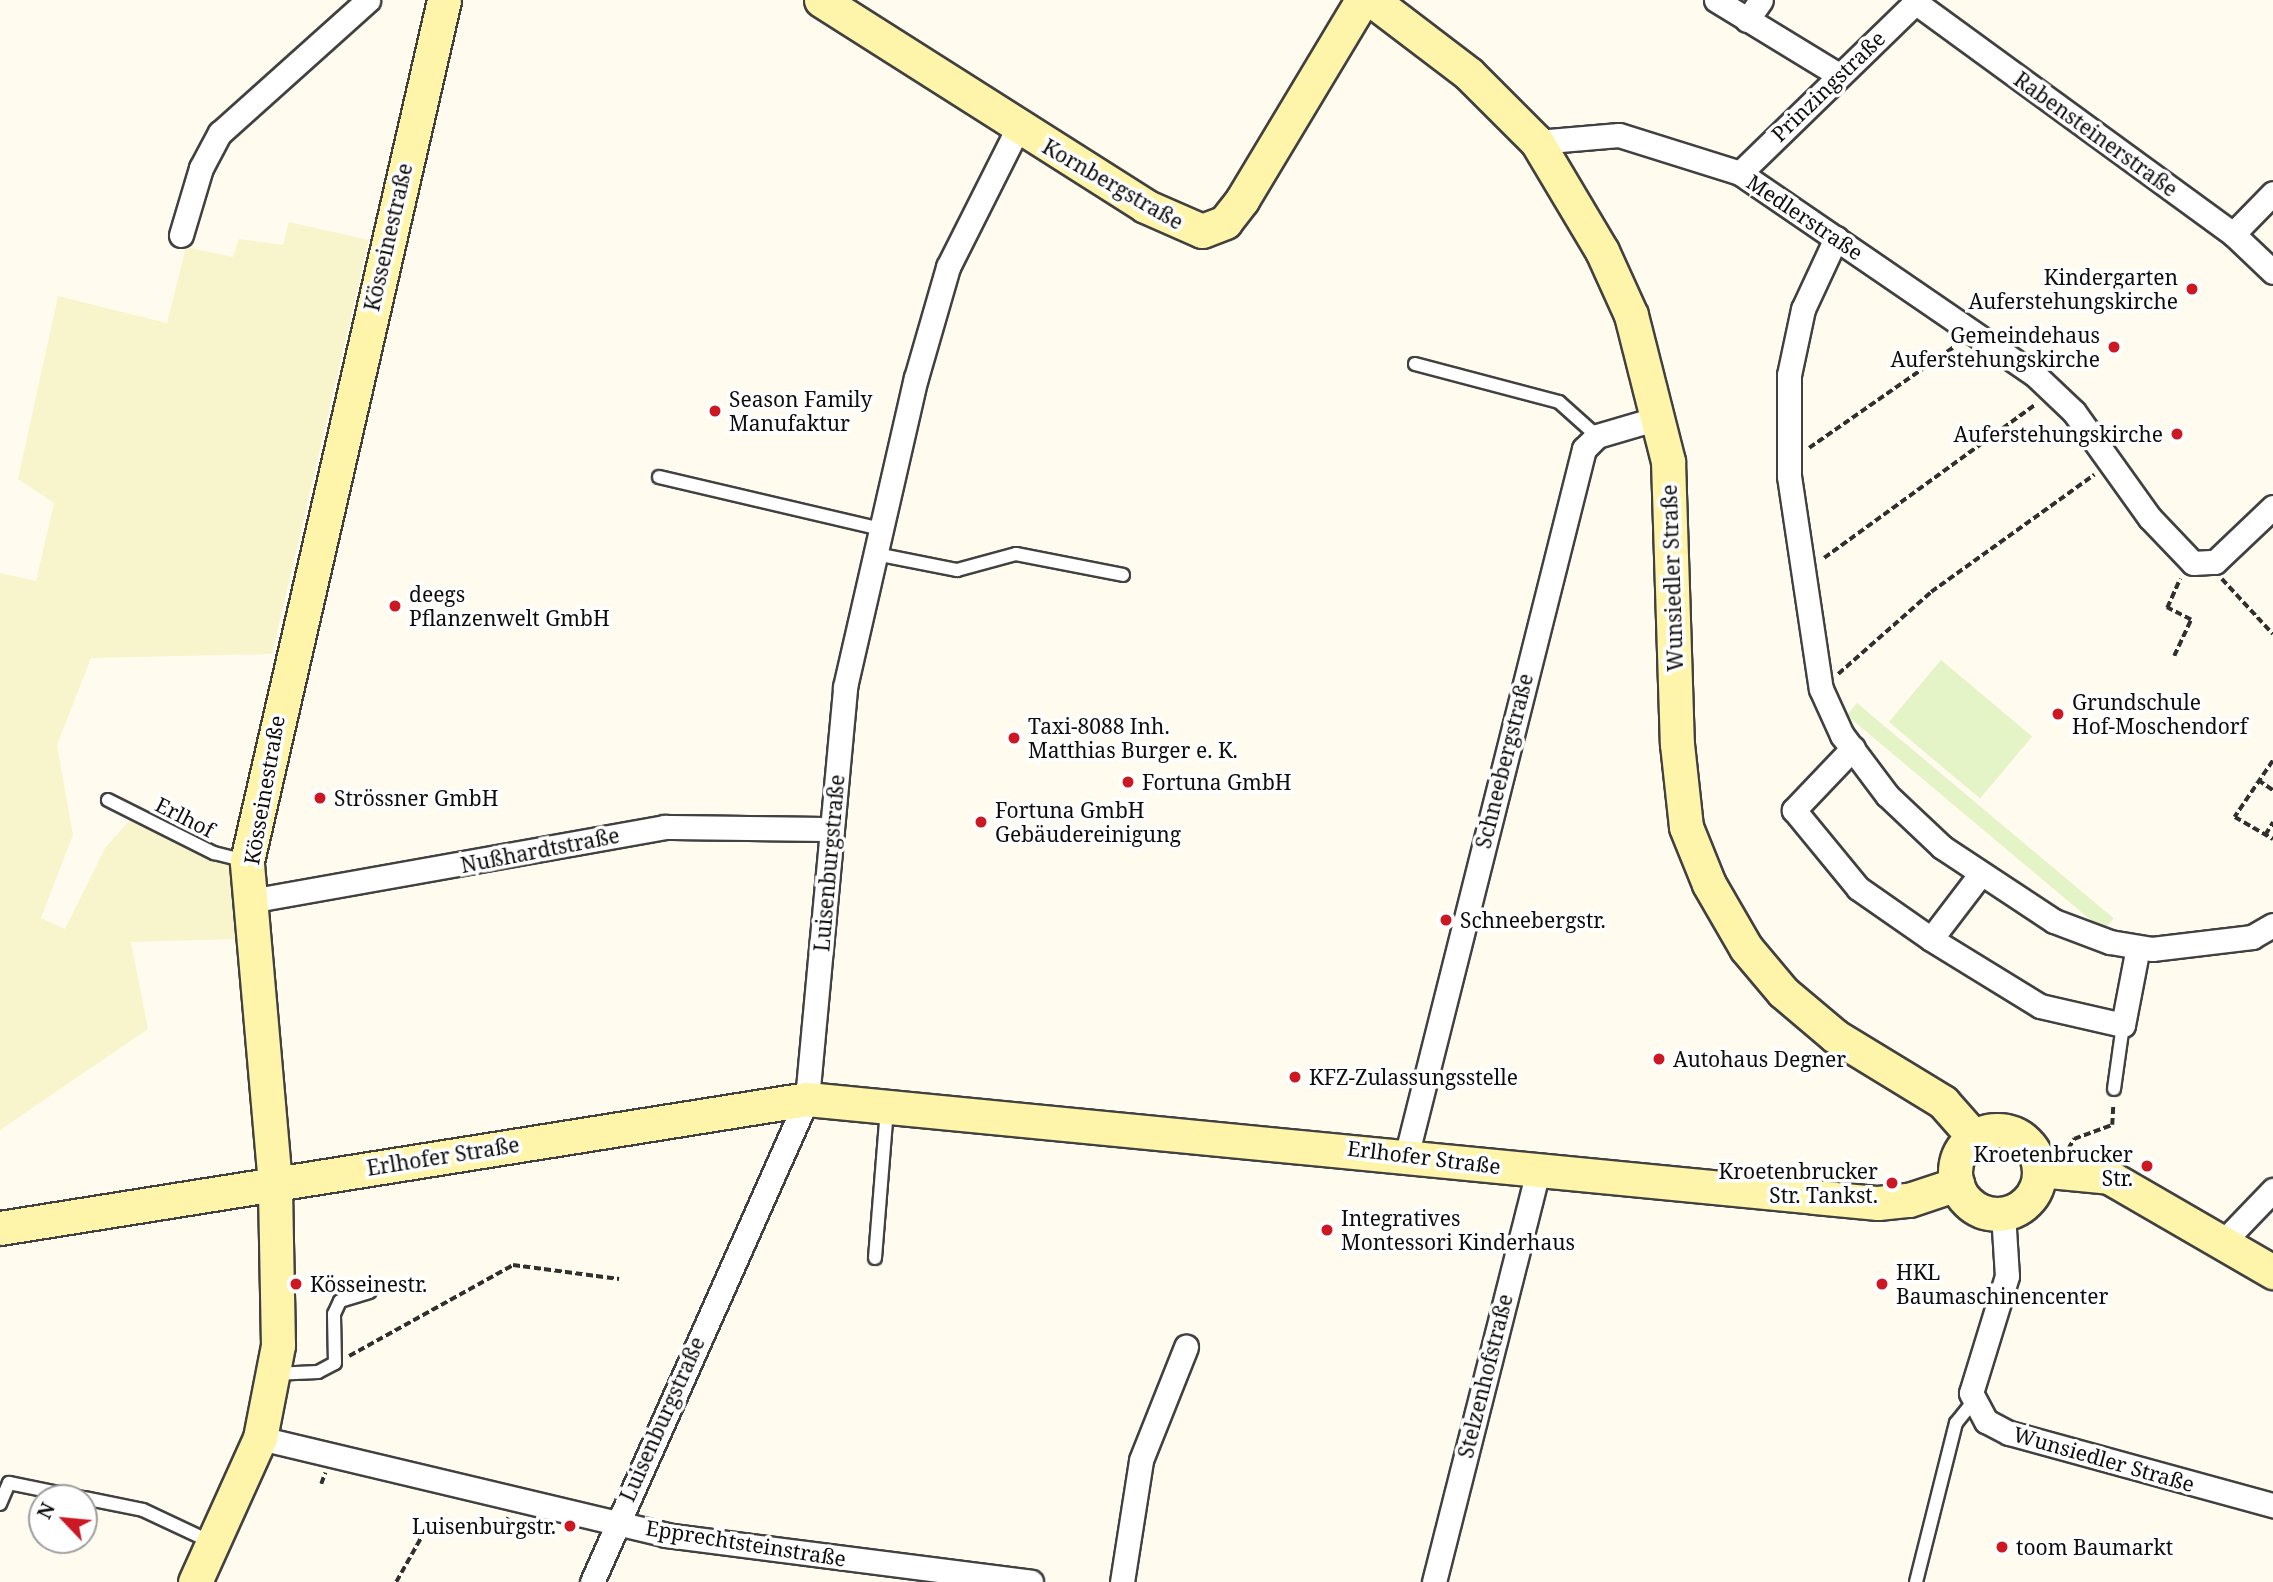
<!DOCTYPE html>
<html>
<head>
<meta charset="utf-8">
<style>
  body { margin:0 }
  #map { position:relative; width:2273px; height:1582px; overflow:hidden; background:#fffcef; font-family:"Noto Serif",serif }
  div>[style] { position:absolute }
  .farmland>* { inset:0; background:#f8f4cc }
  .pitch>* { inset:0; background:#e5f4c7; transform-origin:0 0 }
  .path>* { height:3.5px; margin-top:-1.75px; transform-origin:0; background:repeating-linear-gradient(90deg,#303030 0 7px,transparent 0 10.5px) }
  .roads { filter:drop-shadow(2px 0 #414141) drop-shadow(-2px 0 #414141) drop-shadow(0 2px #414141) drop-shadow(0 -2px #414141) }
  .lane>* { height:12px; margin:-6px; padding:0 6px; transform-origin:6px; border-radius:6px; background:#fff }
  .street>* { height:23px; margin:-11.5px; padding:0 11.5px; transform-origin:11.5px; border-radius:11.5px; background:#fff }
  .secondary>* { height:33px; margin:-16.5px; padding:0 16.5px; transform-origin:16.5px; border-radius:16.5px; background:#fff5aa }
  .secondary>.ring { margin:-16.5px; padding:0; box-sizing:content-box; background:none; border:33px solid #fff5aa; border-radius:50% }
  .dots>* { width:19px; height:19px; translate:-50% -50%; box-sizing:border-box; border:4px solid #fff; border-radius:50% }
  span { translate:-50% -50%; white-space:nowrap; text-align:center; line-height:1.15; -webkit-text-stroke:7px #fff; paint-order:stroke }
  .street-label { font-size:21px; color:#0e0e0e }
  .poi-label { font-size:21px; color:#0e0e0e }
  .right { translate:-100% -50%; text-align:right }
  .left { translate:0 -50%; text-align:left }
  .north { position:absolute; left:28px; top:1484px; width:70px; height:70px; box-sizing:border-box; background:#fff; border:2px solid #9f9f9f; border-radius:50%; rotate:296deg; font-size:19px; font-weight:700; line-height:28px; text-align:center; color:#0e0e0e }
  .north::after { content:''; display:block; margin:auto; width:24px; height:32px; background:#cc1822; clip-path:polygon(50% 0,100% 100%,50% 72%,0 100%) }
</style>
</head>
<body>
<div id="map">
  <div class="farmland">
    <i style="clip-path:polygon(289px 222px,369px 240px,272px 654px,91px 658px,57px 745px,73px 835px,41px 918px,65px 929px,105px 848px,130px 820px,232px 866px,235px 939px,131px 942px,148px 1029px,0 1130px,0 573px,36px 581px,54px 503px,18px 479px,58px 296px,167px 323px,186px 247px,233px 257px,239px 239px,283px 245px)"></i>
  </div>
  <div class="pitch">
    <i style="left:1941px;top:660px;width:119px;height:81px;rotate:40deg"></i>
    <i style="left:1857px;top:703px;width:335px;height:16px;rotate:40deg"></i>
  </div>
  <div class="path">
    <i style="left:1809px;top:448px;width:178px;rotate:-34.9deg"></i>
    <i style="left:1824px;top:558px;width:262px;rotate:-36deg"></i>
    <i style="left:2222px;top:579px;width:75px;rotate:47.2deg"></i>
    <i style="left:2174px;top:656px;width:40px;rotate:-65deg"></i>
    <i style="left:2191px;top:620px;width:27px;rotate:-153deg"></i>
    <i style="left:2167px;top:608px;width:32px;rotate:-66deg"></i>
    <i style="left:1838px;top:674px;width:124px;rotate:-41.4deg"></i>
    <i style="left:1931px;top:592px;width:201px;rotate:-35.7deg"></i>
    <i style="left:2273px;top:761px;width:68px;rotate:124.2deg"></i>
    <i style="left:2235px;top:817px;width:44px;rotate:30.1deg"></i>
    <i style="left:2258px;top:780px;width:18px;rotate:34deg"></i>
    <i style="left:2265px;top:835px;width:15px;rotate:-58deg"></i>
    <i style="left:2068px;top:1149px;width:12px;rotate:-59deg"></i>
    <i style="left:2074px;top:1139px;width:40px;rotate:-20.2deg"></i>
    <i style="left:2112px;top:1125px;width:20px;rotate:-87deg"></i>
    <i style="left:349px;top:1356px;width:188px;rotate:-29deg"></i>
    <i style="left:513px;top:1265px;width:107px;rotate:7.5deg"></i>
    <i style="left:321px;top:1484px;width:12px;rotate:-70deg"></i>
    <i style="left:502px;top:1528px;width:12px;rotate:-59deg"></i>
    <i style="left:396px;top:1582px;width:55px;rotate:-60.6deg"></i>
  </div>
  <div class="roads">
    <div class="lane">
      <i style="left:1415px;top:364px;width:149px;rotate:14.8deg"></i>
      <i style="left:1559px;top:402px;width:51px;rotate:41.8deg"></i>
      <i style="left:659px;top:477px;width:228px;rotate:13.2deg"></i>
      <i style="left:876px;top:554px;width:83px;rotate:11.2deg"></i>
      <i style="left:957px;top:570px;width:61px;rotate:-15.2deg"></i>
      <i style="left:1016px;top:554px;width:109px;rotate:11.1deg"></i>
      <i style="left:108px;top:800px;width:119px;rotate:26.6deg"></i>
      <i style="left:214px;top:853px;width:34px;rotate:14deg"></i>
      <i style="left:2114px;top:1089px;width:65px;rotate:-82deg"></i>
      <i style="left:875px;top:1258px;width:149px;rotate:-85.4deg"></i>
      <i style="left:273px;top:1374px;width:45px;rotate:-2.5deg"></i>
      <i style="left:318px;top:1372px;width:19px;rotate:-28deg"></i>
      <i style="left:335px;top:1363px;width:49px;rotate:-91.2deg"></i>
      <i style="left:334px;top:1314px;width:14px;rotate:-65deg"></i>
      <i style="left:340px;top:1301px;width:31px;rotate:-17deg"></i>
      <i style="left:84px;top:1498px;width:60px;rotate:11.5deg"></i>
      <i style="left:143px;top:1510px;width:75px;rotate:25.2deg"></i>
      <i style="left:0;top:1504px;width:23px;rotate:-67deg"></i>
      <i style="left:9px;top:1483px;width:76px;rotate:11.5deg"></i>
      <i style="left:1916px;top:1582px;width:164px;rotate:-75.9deg"></i>
      <i style="left:1956px;top:1423px;width:26px;rotate:-51deg"></i>
    </div>
    <div class="street">
      <i style="left:1716px;top:0;width:142px;rotate:31.4deg"></i>
      <i style="left:1915px;top:2px;width:394px;rotate:36.1deg"></i>
      <i style="left:2233px;top:234px;width:55px;rotate:43.5deg"></i>
      <i style="left:1747px;top:20px;width:24px;rotate:-55deg"></i>
      <i style="left:1537px;top:142px;width:82px;rotate:-4.9deg"></i>
      <i style="left:1619px;top:135px;width:127px;rotate:17.4deg"></i>
      <i style="left:1740px;top:173px;width:356px;rotate:34.4deg"></i>
      <i style="left:2034px;top:374px;width:55px;rotate:43.5deg"></i>
      <i style="left:2074px;top:412px;width:130px;rotate:54.4deg"></i>
      <i style="left:2150px;top:518px;width:62px;rotate:46.3deg"></i>
      <i style="left:2193px;top:563px;width:22px;rotate:-3deg"></i>
      <i style="left:2215px;top:562px;width:80px;rotate:-43.5deg"></i>
      <i style="left:1740px;top:173px;width:248px;rotate:-44.2deg"></i>
      <i style="left:2233px;top:234px;width:57px;rotate:-45.7deg"></i>
      <i style="left:181px;top:235px;width:70px;rotate:-73.4deg"></i>
      <i style="left:201px;top:168px;width:40px;rotate:-62deg"></i>
      <i style="left:220px;top:133px;width:199px;rotate:-41.9deg"></i>
      <i style="left:1836px;top:238px;width:78px;rotate:114.9deg"></i>
      <i style="left:1803px;top:309px;width:67px;rotate:102deg"></i>
      <i style="left:1789px;top:375px;width:101px;rotate:90deg"></i>
      <i style="left:1789px;top:476px;width:215px;rotate:81.5deg"></i>
      <i style="left:1821px;top:689px;width:51px;rotate:65.5deg"></i>
      <i style="left:1842px;top:735px;width:75px;rotate:53.1deg"></i>
      <i style="left:1887px;top:795px;width:76px;rotate:43.4deg"></i>
      <i style="left:1942px;top:847px;width:134px;rotate:33.5deg"></i>
      <i style="left:2054px;top:921px;width:60px;rotate:20.6deg"></i>
      <i style="left:2110px;top:942px;width:43px;rotate:9.5deg"></i>
      <i style="left:2152px;top:949px;width:101px;rotate:-6.8deg"></i>
      <i style="left:2252px;top:937px;width:24px;rotate:-30deg"></i>
      <i style="left:1853px;top:748px;width:86px;rotate:133.6deg"></i>
      <i style="left:1794px;top:810px;width:101px;rotate:50.6deg"></i>
      <i style="left:1858px;top:888px;width:89px;rotate:34.9deg"></i>
      <i style="left:1979px;top:876px;width:79px;rotate:127.3deg"></i>
      <i style="left:1931px;top:939px;width:128px;rotate:31.6deg"></i>
      <i style="left:2040px;top:1006px;width:85px;rotate:12.9deg"></i>
      <i style="left:2123px;top:1025px;width:79px;rotate:-79.1deg"></i>
      <i style="left:250px;top:901px;width:421px;rotate:-10.1deg"></i>
      <i style="left:664px;top:827px;width:168px;rotate:0.7deg"></i>
      <i style="left:1407px;top:1153px;width:726px;rotate:-75.89deg"></i>
      <i style="left:1584px;top:449px;width:18px;rotate:-45deg"></i>
      <i style="left:1597px;top:436px;width:64px;rotate:-16.4deg"></i>
      <i style="left:2003px;top:1213px;width:63px;rotate:86.4deg"></i>
      <i style="left:2007px;top:1276px;width:122px;rotate:107.1deg"></i>
      <i style="left:1971px;top:1393px;width:32px;rotate:62deg"></i>
      <i style="left:1986px;top:1421px;width:26px;rotate:28deg"></i>
      <i style="left:2009px;top:1433px;width:274px;rotate:15.3deg"></i>
      <i style="left:2224px;top:1241px;width:71px;rotate:-46.1deg"></i>
      <i style="left:260px;top:1438px;width:417px;rotate:13.4deg"></i>
      <i style="left:666px;top:1535px;width:368px;rotate:7.3deg"></i>
      <i style="left:592px;top:1582px;width:529px;rotate:-66deg"></i>
      <i style="left:807px;top:1099px;width:414px;rotate:-84.7deg"></i>
      <i style="left:845px;top:687px;width:317px;rotate:-77.1deg"></i>
      <i style="left:916px;top:378px;width:116px;rotate:-73.9deg"></i>
      <i style="left:948px;top:267px;width:156px;rotate:-63.3deg"></i>
      <i style="left:1122px;top:1582px;width:123px;rotate:-81.1deg"></i>
      <i style="left:1141px;top:1460px;width:122px;rotate:-68.3deg"></i>
      <i style="left:1434px;top:1582px;width:424px;rotate:-75.8deg"></i>
    </div>
    <div class="secondary">
      <i style="left:821px;top:0;width:384px;rotate:32.4deg"></i>
      <i style="left:1145px;top:206px;width:62px;rotate:23.7deg"></i>
      <i style="left:1202px;top:231px;width:25px;rotate:-21deg"></i>
      <i style="left:1225px;top:222px;width:28px;rotate:-52deg"></i>
      <i style="left:1242px;top:200px;width:233px;rotate:-59deg"></i>
      <i style="left:1372px;top:0;width:122px;rotate:37.3deg"></i>
      <i style="left:1469px;top:74px;width:96px;rotate:45deg"></i>
      <i style="left:1537px;top:142px;width:127px;rotate:59.2deg"></i>
      <i style="left:1602px;top:251px;width:70px;rotate:65.6deg"></i>
      <i style="left:1631px;top:315px;width:151px;rotate:75.8deg"></i>
      <i style="left:1668px;top:461px;width:283px;rotate:88.2deg"></i>
      <i style="left:1677px;top:744px;width:83px;rotate:83.8deg"></i>
      <i style="left:1686px;top:827px;width:61px;rotate:68deg"></i>
      <i style="left:1709px;top:884px;width:74px;rotate:60deg"></i>
      <i style="left:1746px;top:948px;width:57px;rotate:49.9deg"></i>
      <i style="left:1783px;top:992px;width:68px;rotate:40.2deg"></i>
      <i style="left:1835px;top:1036px;width:127px;rotate:31.4deg"></i>
      <i style="left:1943px;top:1102px;width:47px;rotate:48.5deg"></i>
      <i class="ring" style="left:1955px;top:1130px;width:51px;height:51px"></i>
      <i style="left:2039px;top:1170px;width:70px;rotate:5.7deg"></i>
      <i style="left:2109px;top:1177px;width:190px;rotate:30.1deg"></i>
      <i style="left:0;top:1228px;width:817px;rotate:-9.08deg"></i>
      <i style="left:807px;top:1099px;width:1076px;rotate:5.55deg"></i>
      <i style="left:1878px;top:1203px;width:31px;rotate:-6deg"></i>
      <i style="left:1909px;top:1200px;width:51px;rotate:-18.4deg"></i>
      <i style="left:195px;top:1582px;width:158px;rotate:-65.7deg"></i>
      <i style="left:260px;top:1438px;width:95px;rotate:-79deg"></i>
      <i style="left:278px;top:1345px;width:161px;rotate:-91.1deg"></i>
      <i style="left:275px;top:1184px;width:324px;rotate:-95deg"></i>
      <i style="left:247px;top:861px;width:883px;rotate:-77.11deg"></i>
    </div>
  </div>
  <div class="dots">
    <i style="left:2192px;top:289px;background:#cc1822"></i>
    <i style="left:2114px;top:347px;background:#cc1822"></i>
    <i style="left:715px;top:411px;background:#cc1822"></i>
    <i style="left:2177px;top:434px;background:#cc1822"></i>
    <i style="left:395px;top:606px;background:#cc1822"></i>
    <i style="left:2058px;top:714px;background:#cc1822"></i>
    <i style="left:1014px;top:738px;background:#cc1822"></i>
    <i style="left:1128px;top:782px;background:#cc1822"></i>
    <i style="left:320px;top:798px;background:#cc1822"></i>
    <i style="left:981px;top:822px;background:#cc1822"></i>
    <i style="left:1446px;top:920px;background:#cc1822"></i>
    <i style="left:1659px;top:1059px;background:#cc1822"></i>
    <i style="left:1295px;top:1077px;background:#cc1822"></i>
    <i style="left:2147px;top:1166px;background:#cc1822"></i>
    <i style="left:1892px;top:1183px;background:#cc1822"></i>
    <i style="left:1327px;top:1230px;background:#cc1822"></i>
    <i style="left:296px;top:1284px;background:#cc1822"></i>
    <i style="left:1882px;top:1284px;background:#cc1822"></i>
    <i style="left:570px;top:1526px;background:#cc1822"></i>
    <i style="left:2002px;top:1547px;background:#cc1822"></i>
  </div>
  <div class="street-label">
    <span style="left:1828px;top:86px;rotate:-44deg">Prinzingstraße</span>
    <span style="left:2096px;top:134px;rotate:36deg">Rabensteinerstraße</span>
    <span style="left:1113px;top:184px;rotate:30deg">Kornbergstraße</span>
    <span style="left:1805px;top:217px;rotate:34deg">Medlerstraße</span>
    <span style="left:388px;top:237px;rotate:-77deg">Kösseinestraße</span>
    <span style="left:1672px;top:578px;rotate:-92deg">Wunsiedler Straße</span>
    <span style="left:1504px;top:761px;rotate:-76deg">Schneebergstraße</span>
    <span style="left:264px;top:790px;rotate:-80deg">Kösseinestraße</span>
    <span style="left:185px;top:817px;rotate:27deg">Erlhof</span>
    <span style="left:540px;top:850px;rotate:-11deg">Nußhardtstraße</span>
    <span style="left:829px;top:863px;rotate:-85deg">Luisenburgstraße</span>
    <span style="left:443px;top:1156px;rotate:-9deg">Erlhofer Straße</span>
    <span style="left:1424px;top:1157px;rotate:7deg">Erlhofer Straße</span>
    <span style="left:1485px;top:1376px;rotate:-76deg">Stelzenhofstraße</span>
    <span style="left:662px;top:1419px;rotate:-66deg">Luisenburgstraße</span>
    <span style="left:2104px;top:1459px;rotate:16deg">Wunsiedler Straße</span>
    <span style="left:746px;top:1543px;rotate:9deg">Epprechtsteinstraße</span>
  </div>
  <div class="poi-label">
    <span class="right" style="left:2178px;top:289px">Kindergarten<br>Auferstehungskirche</span>
    <span class="right" style="left:2100px;top:347px">Gemeindehaus<br>Auferstehungskirche</span>
    <span class="left" style="left:729px;top:411px">Season Family<br>Manufaktur</span>
    <span class="right" style="left:2163px;top:434px">Auferstehungskirche</span>
    <span class="left" style="left:409px;top:606px">deegs<br>Pflanzenwelt GmbH</span>
    <span class="left" style="left:2072px;top:714px">Grundschule<br>Hof-Moschendorf</span>
    <span class="left" style="left:1028px;top:738px">Taxi-8088 Inh.<br>Matthias Burger e. K.</span>
    <span class="left" style="left:1142px;top:782px">Fortuna GmbH</span>
    <span class="left" style="left:334px;top:798px">Strössner GmbH</span>
    <span class="left" style="left:995px;top:822px">Fortuna GmbH<br>Gebäudereinigung</span>
    <span class="left" style="left:1460px;top:920px">Schneebergstr.</span>
    <span class="left" style="left:1673px;top:1059px">Autohaus Degner</span>
    <span class="left" style="left:1309px;top:1077px">KFZ-Zulassungsstelle</span>
    <span class="right" style="left:2133px;top:1166px">Kroetenbrucker<br>Str.</span>
    <span class="right" style="left:1878px;top:1183px">Kroetenbrucker<br>Str. Tankst.</span>
    <span class="left" style="left:1341px;top:1230px">Integratives<br>Montessori Kinderhaus</span>
    <span class="left" style="left:1896px;top:1284px">HKL<br>Baumaschinencenter</span>
    <span class="left" style="left:310px;top:1284px">Kösseinestr.</span>
    <span class="right" style="left:556px;top:1526px">Luisenburgstr.</span>
    <span class="left" style="left:2016px;top:1547px">toom Baumarkt</span>
  </div>
  <div class="north">N</div>
</div>
</body>
</html>
